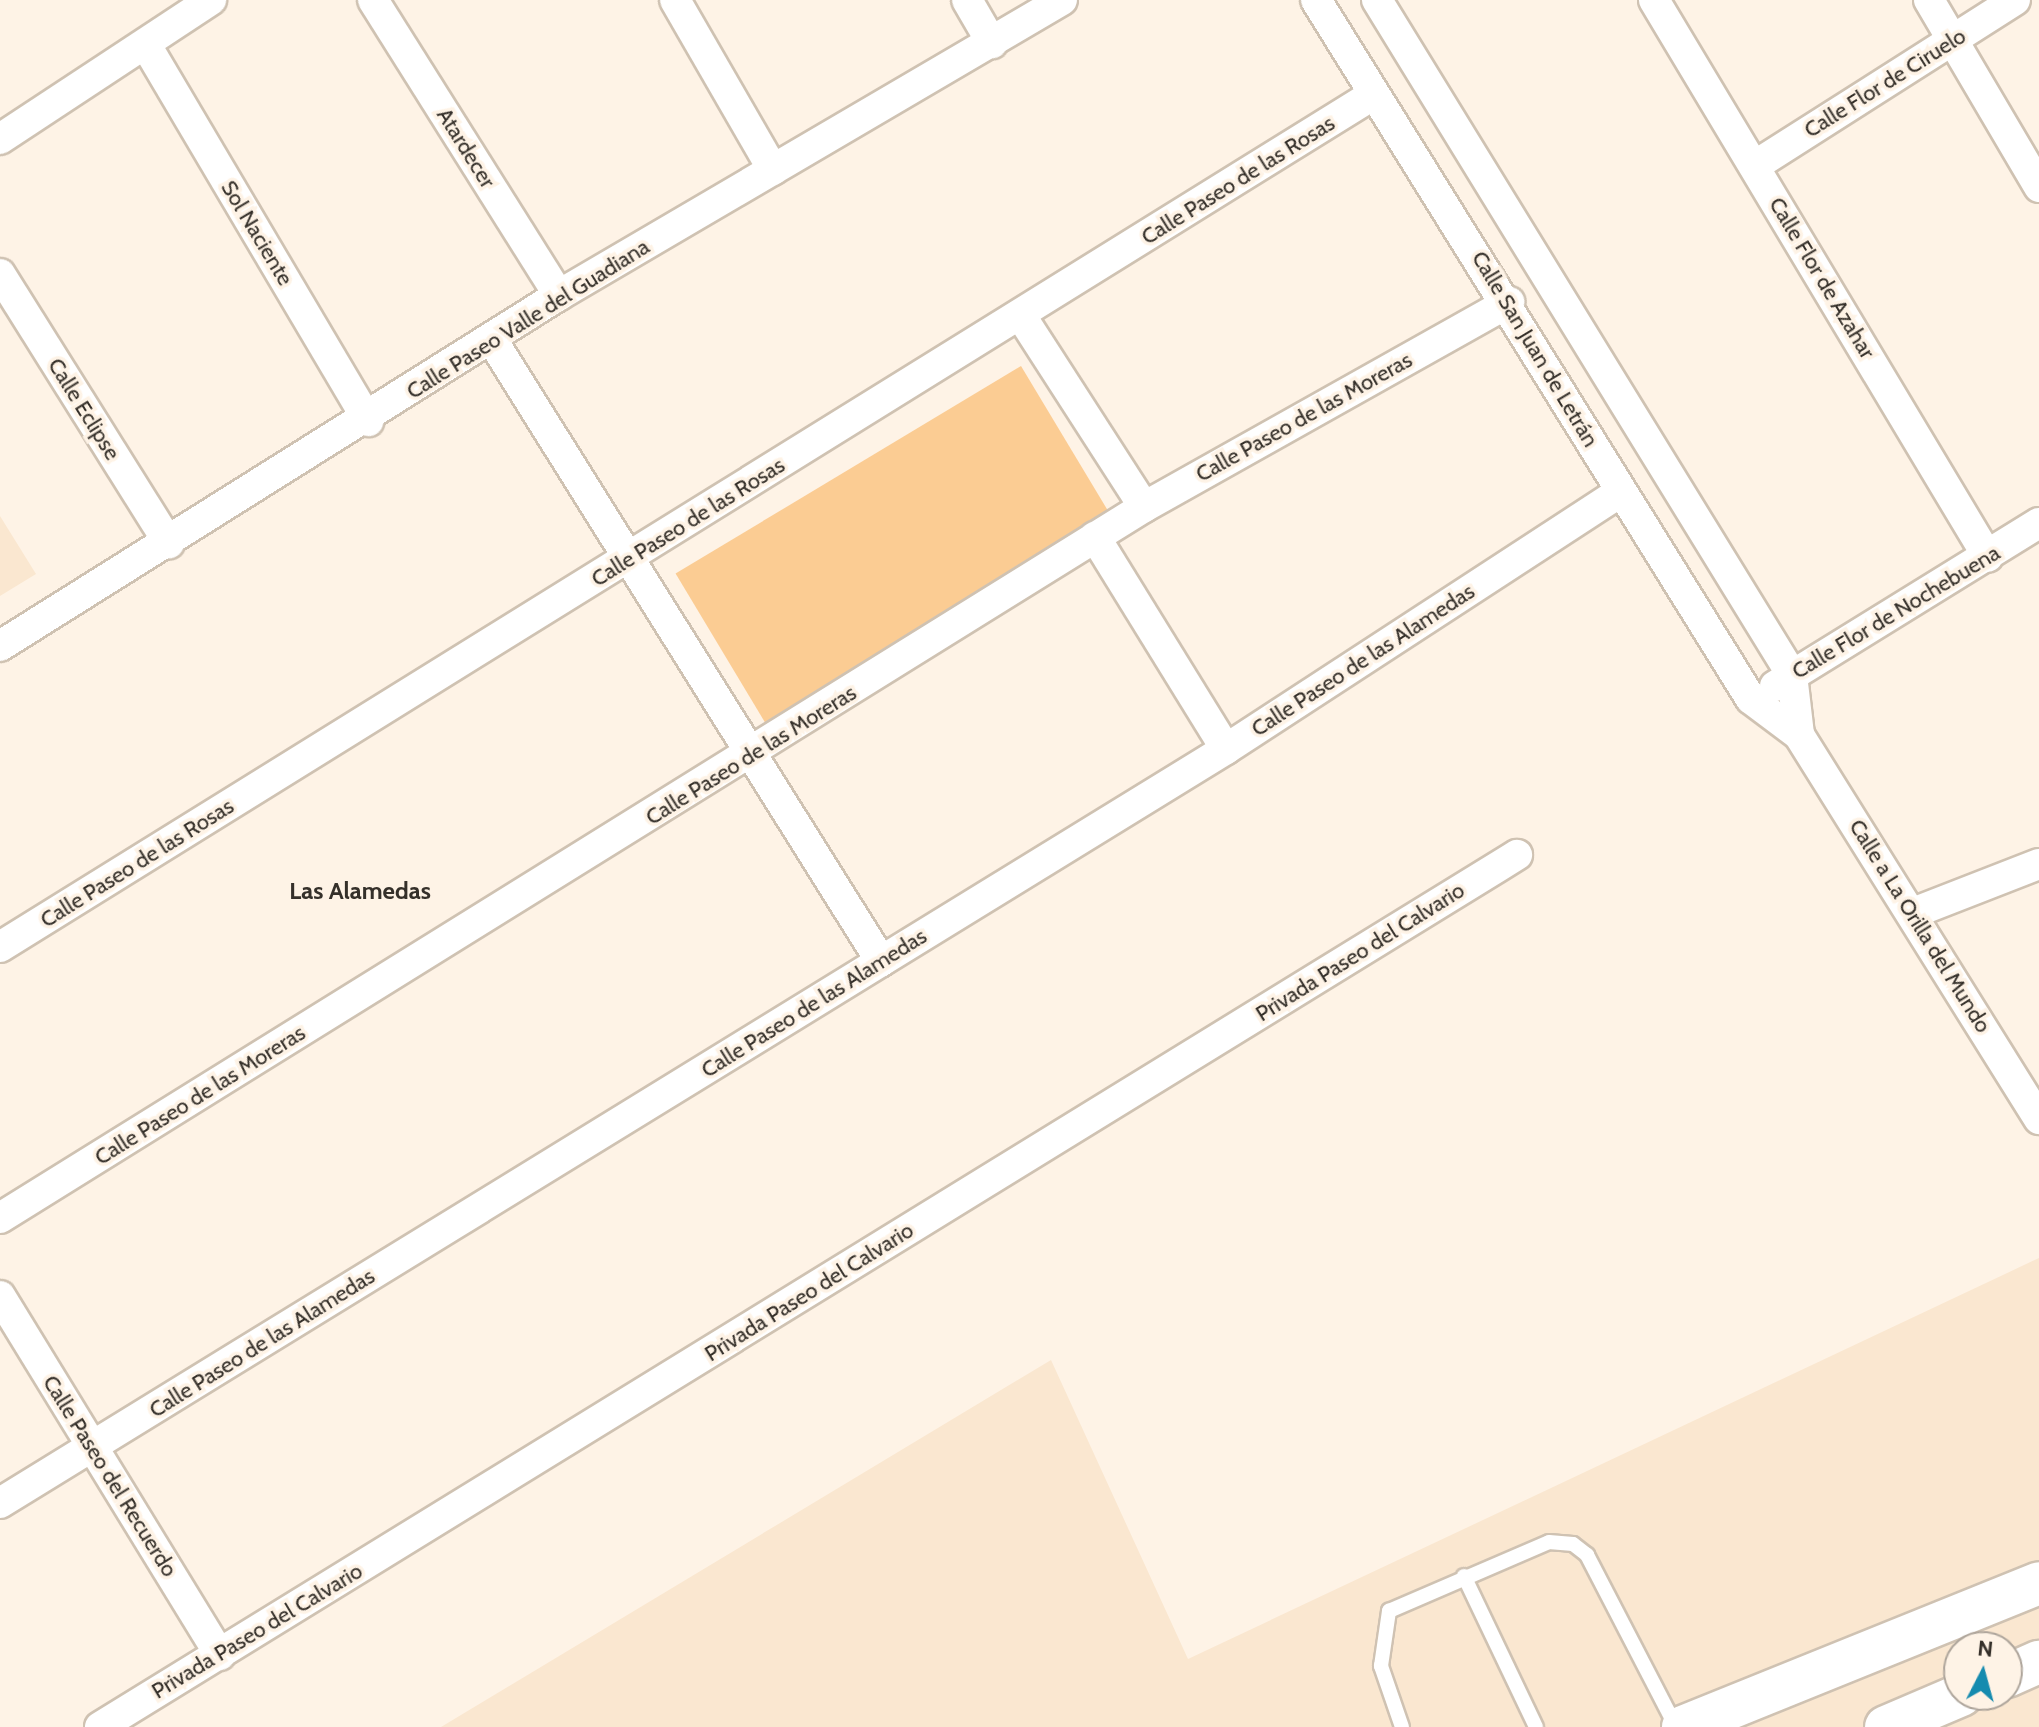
<!DOCTYPE html>
<html>
<head>
<meta charset="utf-8">
<style>
  body { margin:0 }
  #map { position:relative; width:2039px; height:1727px; overflow:hidden; background:#fef3e6; font-family:Cabin,sans-serif }
  div>[style] { position:absolute }
  .built>* { inset:0; background:#fae7d0 }
  .green>* { inset:0; background:#fbcc93; transform-origin:0 0 }
  .roads { filter:drop-shadow(2px 0 #cfc2b2) drop-shadow(-2px 0 #cfc2b2) drop-shadow(0 2px #cfc2b2) drop-shadow(0 -2px #cfc2b2) }
  .service>* { height:14px; margin:-7px; padding:0 7px; transform-origin:7px; border-radius:7px; background:#fff }
  .minor>* { height:30px; margin:-15px; padding:0 15px; transform-origin:15px; border-radius:15px; background:#fff }
  .secondary>* { height:42px; margin:-21px; padding:0 21px; transform-origin:21px; border-radius:21px; background:#fff }
  span { translate:-50% -50%; white-space:nowrap; text-align:center; line-height:1.15; -webkit-text-stroke:7px #fef3e6; paint-order:stroke }
  .street-label { font-size:22px; color:#35302a }
  .neighbourhood-label { font-size:24px; color:#35302a; font-weight:700 }
  .north { position:absolute; left:1943px; top:1631px; width:80px; height:80px; box-sizing:border-box; background:#fef3e6; border:2px solid #aea59b; border-radius:50%; rotate:6deg; font-size:22px; font-weight:700; line-height:32px; text-align:center; color:#35302a }
  .north::after { content:''; display:block; margin:auto; width:28px; height:36px; background:#158baf; clip-path:polygon(50% 0,100% 100%,50% 72%,0 100%) }
</style>
</head>
<body>
<div id="map">
  <div class="built">
    <i style="clip-path:polygon(0 516px,36px 574px,0 596px)"></i>
    <i style="clip-path:polygon(evenodd,2039px 1258px,2039px 1727px,441px 1727px,1051px 1360px,1188px 1659px,2039px 1258px,1959px 1647px,2007px 1647px,2007px 1695px,1959px 1695px,1959px 1647px)"></i>
  </div>
  <div class="green">
    <i style="left:1021px;top:366px;width:175px;height:403px;rotate:59deg"></i>
  </div>
  <div class="roads">
    <div class="service">
      <i style="left:1464px;top:1576px;width:167px;rotate:64.5deg"></i>
      <i style="left:1402px;top:1727px;width:65px;rotate:-109deg"></i>
      <i style="left:1381px;top:1666px;width:56px;rotate:-81.7deg"></i>
      <i style="left:1389px;top:1611px;width:174px;rotate:-23.3deg"></i>
      <i style="left:1549px;top:1542px;width:24px;rotate:5deg"></i>
      <i style="left:1573px;top:1544px;width:18px;rotate:38deg"></i>
      <i style="left:1587px;top:1555px;width:194px;rotate:62.6deg"></i>
    </div>
    <div class="minor">
      <i style="left:373px;top:0;width:349px;rotate:57.8deg"></i>
      <i style="left:675px;top:0;width:196px;rotate:60deg"></i>
      <i style="left:967px;top:0;width:50px;rotate:59.8deg"></i>
      <i style="left:1316px;top:0;width:823px;rotate:58.11deg"></i>
      <i style="left:1751px;top:699px;width:60px;rotate:36.9deg"></i>
      <i style="left:1799px;top:735px;width:453px;rotate:58deg"></i>
      <i style="left:1377px;top:0;width:792px;rotate:58.42deg"></i>
      <i style="left:1792px;top:675px;width:60px;rotate:83.3deg"></i>
      <i style="left:1654px;top:0;width:649px;rotate:59.05deg"></i>
      <i style="left:1929px;top:0;width:217px;rotate:59.5deg"></i>
      <i style="left:146px;top:45px;width:437px;rotate:59.4deg"></i>
      <i style="left:0;top:139px;width:253px;rotate:-33.4deg"></i>
      <i style="left:1756px;top:165px;width:307px;rotate:-32.5deg"></i>
      <i style="left:0;top:274px;width:318px;rotate:57.9deg"></i>
      <i style="left:1021px;top:316px;width:227px;rotate:57.2deg"></i>
      <i style="left:492px;top:340px;width:733px;rotate:57.94deg"></i>
      <i style="left:1095px;top:537px;width:249px;rotate:58.3deg"></i>
      <i style="left:0;top:646px;width:660px;rotate:-32.12deg"></i>
      <i style="left:559px;top:295px;width:583px;rotate:-30.39deg"></i>
      <i style="left:1775px;top:686px;width:310px;rotate:-31.7deg"></i>
      <i style="left:1913px;top:913px;width:135px;rotate:-21.3deg"></i>
      <i style="left:0;top:947px;width:1617px;rotate:-31.83deg"></i>
      <i style="left:0;top:1218px;width:1347px;rotate:-31.86deg"></i>
      <i style="left:1144px;top:507px;width:419px;rotate:-29.3deg"></i>
      <i style="left:0;top:1296px;width:421px;rotate:58.5deg"></i>
      <i style="left:0;top:1503px;width:1439px;rotate:-31.59deg"></i>
      <i style="left:1226px;top:749px;width:470px;rotate:-33.1deg"></i>
      <i style="left:100px;top:1727px;width:1664px;rotate:-31.61deg"></i>
    </div>
    <div class="secondary">
      <i style="left:2007px;top:1676px;width:35px;rotate:-24deg"></i>
      <i style="left:1683px;top:1727px;width:384px;rotate:-22deg"></i>
      <i style="left:1886px;top:1727px;width:82px;rotate:-23.1deg"></i>
    </div>
  </div>
  <div class="street-label">
    <span style="left:1885px;top:83px;rotate:-32deg">Calle Flor de Ciruelo</span>
    <span style="left:466px;top:148px;rotate:58deg">Atardecer</span>
    <span style="left:1238px;top:180px;rotate:-32deg">Calle Paseo de las Rosas</span>
    <span style="left:257px;top:233px;rotate:59deg">Sol Naciente</span>
    <span style="left:1822px;top:278px;rotate:59deg">Calle Flor de Azahar</span>
    <span style="left:528px;top:319px;rotate:-32deg">Calle Paseo Valle del Guadiana</span>
    <span style="left:1535px;top:349px;rotate:59deg">Calle San Juan de Letrán</span>
    <span style="left:84px;top:409px;rotate:58deg">Calle Eclipse</span>
    <span style="left:1304px;top:417px;rotate:-29deg">Calle Paseo de las Moreras</span>
    <span style="left:688px;top:522px;rotate:-32deg">Calle Paseo de las Rosas</span>
    <span style="left:1896px;top:612px;rotate:-31deg">Calle Flor de Nochebuena</span>
    <span style="left:1363px;top:660px;rotate:-33deg">Calle Paseo de las Alamedas</span>
    <span style="left:751px;top:755px;rotate:-32deg">Calle Paseo de las Moreras</span>
    <span style="left:137px;top:863px;rotate:-32deg">Calle Paseo de las Rosas</span>
    <span style="left:1920px;top:926px;rotate:58deg">Calle a La Orilla del Mundo</span>
    <span style="left:1360px;top:952px;rotate:-32deg">Privada Paseo del Calvario</span>
    <span style="left:814px;top:1003px;rotate:-32deg">Calle Paseo de las Alamedas</span>
    <span style="left:200px;top:1095px;rotate:-32deg">Calle Paseo de las Moreras</span>
    <span style="left:809px;top:1292px;rotate:-32deg">Privada Paseo del Calvario</span>
    <span style="left:262px;top:1343px;rotate:-32deg">Calle Paseo de las Alamedas</span>
    <span style="left:110px;top:1476px;rotate:58deg">Calle Paseo del Recuerdo</span>
    <span style="left:257px;top:1631px;rotate:-31deg">Privada Paseo del Calvario</span>
  </div>
  <div class="neighbourhood-label">
    <span style="left:360px;top:891px">Las Alamedas</span>
  </div>
  <div class="north">N</div>
</div>
</body>
</html>
